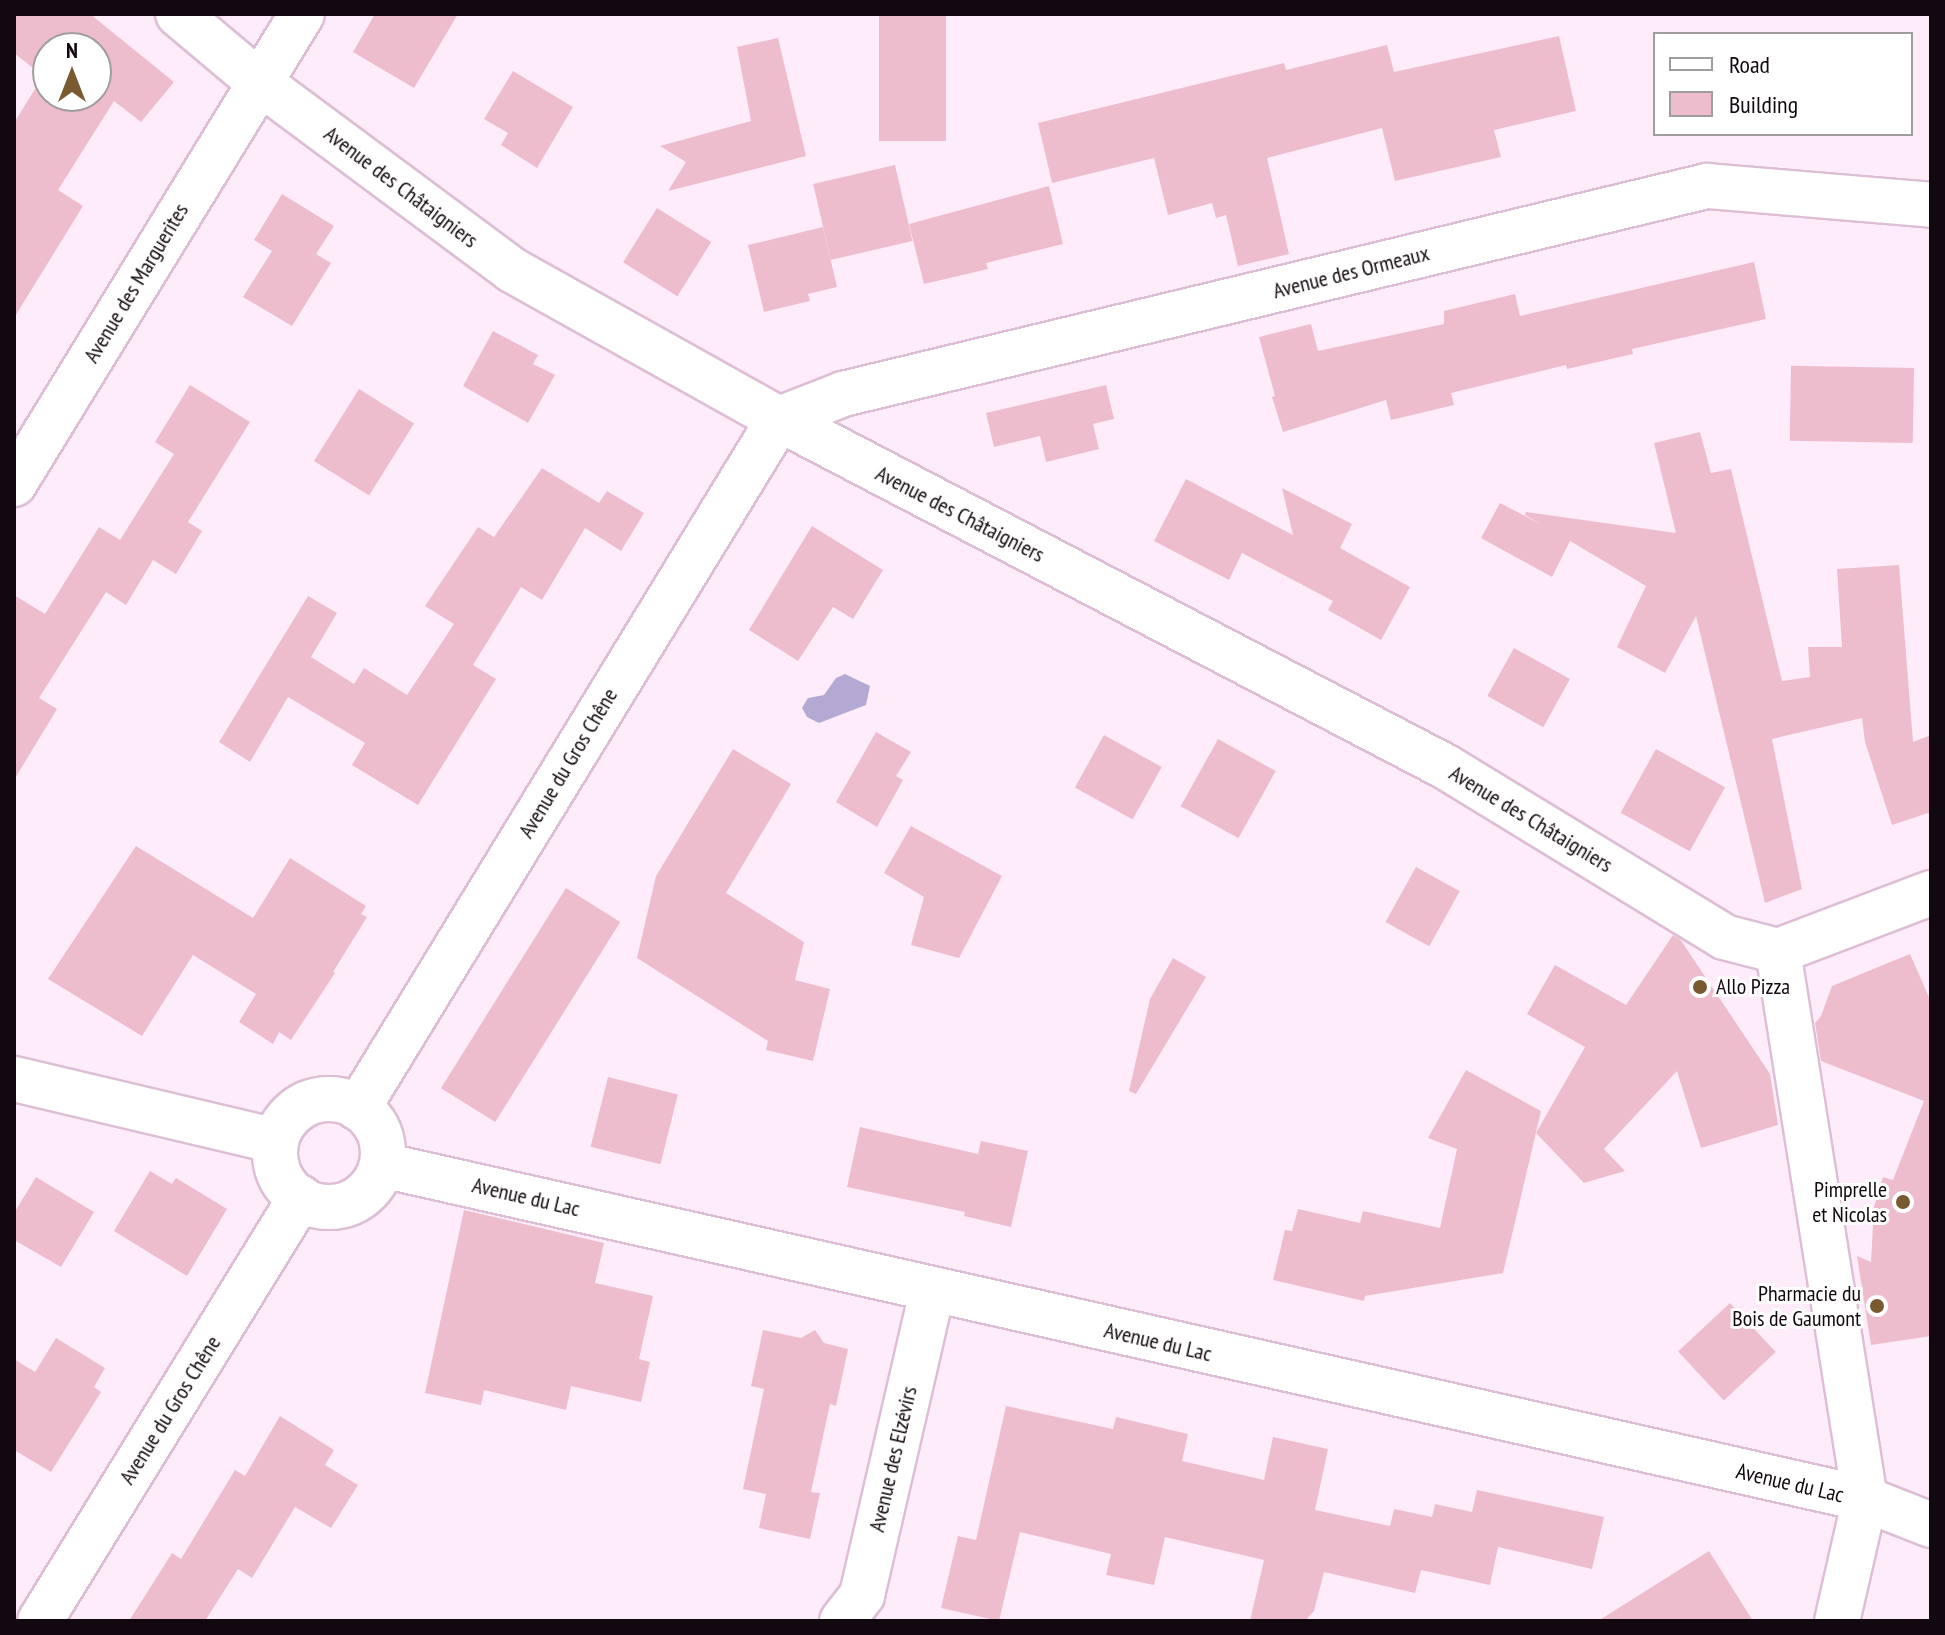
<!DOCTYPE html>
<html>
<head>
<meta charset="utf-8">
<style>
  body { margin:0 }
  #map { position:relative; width:1945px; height:1635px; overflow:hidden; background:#ffecfa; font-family:"PT Sans Narrow",sans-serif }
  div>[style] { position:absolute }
  .water>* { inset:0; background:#b4a9d2 }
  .building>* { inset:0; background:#edbdce; transform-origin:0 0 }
  .roads { filter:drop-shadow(2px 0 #ddbed4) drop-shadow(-2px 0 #ddbed4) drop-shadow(0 2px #ddbed4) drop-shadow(0 -2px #ddbed4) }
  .minor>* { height:44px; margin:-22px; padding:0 22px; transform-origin:22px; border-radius:22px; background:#fff }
  .minor>.ring { margin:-22px; padding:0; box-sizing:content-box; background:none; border:44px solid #fff; border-radius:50% }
  .dots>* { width:22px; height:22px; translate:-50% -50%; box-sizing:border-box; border:4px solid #fff; border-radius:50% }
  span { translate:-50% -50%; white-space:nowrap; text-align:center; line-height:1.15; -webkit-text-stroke:6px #fff; paint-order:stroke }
  .street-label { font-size:22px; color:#12080f }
  .poi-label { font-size:22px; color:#12080f }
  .left { translate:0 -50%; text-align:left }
  .right { translate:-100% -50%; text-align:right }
  .frame { position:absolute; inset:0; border:16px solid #12080f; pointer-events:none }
  .legend { position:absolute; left:1653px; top:32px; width:260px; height:104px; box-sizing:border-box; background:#fff; border:2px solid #a09c9f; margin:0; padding:10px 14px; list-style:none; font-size:24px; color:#12080f }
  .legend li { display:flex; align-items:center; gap:16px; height:40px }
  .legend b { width:40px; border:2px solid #a09c9f }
  .north { position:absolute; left:32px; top:32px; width:80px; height:80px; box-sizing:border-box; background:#fff; border:2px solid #a09c9f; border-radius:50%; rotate:0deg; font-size:22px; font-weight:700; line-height:32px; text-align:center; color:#12080f }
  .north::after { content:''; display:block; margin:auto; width:28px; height:36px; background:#79592f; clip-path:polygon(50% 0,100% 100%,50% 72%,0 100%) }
</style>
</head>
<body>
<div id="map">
  <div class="water">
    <i style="clip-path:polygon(845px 674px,870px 686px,866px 705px,819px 723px,807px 717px,802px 708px,808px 698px,824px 695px,836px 678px)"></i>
  </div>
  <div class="building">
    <i style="clip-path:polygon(evenodd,14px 14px,90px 14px,174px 82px,141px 122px,114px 101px,58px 190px,83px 206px,14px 318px,14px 123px,43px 76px,14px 53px,14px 14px,48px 48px,96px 48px,96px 96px,48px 96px,48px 48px)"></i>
    <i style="clip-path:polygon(375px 14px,458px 14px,414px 88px,353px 52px)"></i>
    <i style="left:879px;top:14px;width:67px;height:127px"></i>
    <i style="clip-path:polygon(1559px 36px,1576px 111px,1494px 130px,1501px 157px,1395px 181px,1382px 128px,1267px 158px,1289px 254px,1238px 266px,1226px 215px,1216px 218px,1212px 203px,1168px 215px,1154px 158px,1052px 183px,1038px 123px,1284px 63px,1286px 70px,1387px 45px,1394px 72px)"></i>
    <i style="clip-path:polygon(778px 38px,806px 156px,668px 191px,686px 162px,660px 146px,751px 121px,737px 47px)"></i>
    <i style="clip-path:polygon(513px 71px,573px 107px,537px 168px,501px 145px,508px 133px,484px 119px)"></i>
    <i style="left:895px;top:165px;width:78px;height:84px;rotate:77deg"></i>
    <i style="clip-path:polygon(1049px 186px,1063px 244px,986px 263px,988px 269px,924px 284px,909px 224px)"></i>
    <i style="clip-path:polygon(282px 194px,334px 226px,316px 254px,331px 263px,292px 326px,243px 297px,272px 251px,254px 240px)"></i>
    <i style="left:657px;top:208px;width:64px;height:64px;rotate:32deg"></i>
    <i style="clip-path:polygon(823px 227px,837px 287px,808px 294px,810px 301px,764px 312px,748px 245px)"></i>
    <i style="clip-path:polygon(1754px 262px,1766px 319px,1632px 349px,1633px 354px,1567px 369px,1566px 365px,1451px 393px,1454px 405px,1391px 420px,1386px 400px,1283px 432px,1272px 397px,1275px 396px,1259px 337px,1311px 324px,1318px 351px,1444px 324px,1444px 311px,1515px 294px,1520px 316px)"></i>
    <i style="clip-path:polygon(493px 331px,538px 355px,533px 364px,555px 375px,528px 423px,463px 386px)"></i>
    <i style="left:1914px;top:368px;width:75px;height:123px;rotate:91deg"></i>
    <i style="clip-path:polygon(190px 385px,250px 422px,188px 522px,202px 531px,176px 574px,153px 560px,126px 605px,106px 592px,39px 698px,57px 709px,14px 780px,14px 595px,45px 614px,99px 527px,120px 540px,174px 454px,155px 442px)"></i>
    <i style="clip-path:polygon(1106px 385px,1114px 419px,1093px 424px,1099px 449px,1046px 462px,1040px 436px,994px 447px,986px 413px)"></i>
    <i style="left:359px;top:389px;width:65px;height:85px;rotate:32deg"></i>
    <i style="clip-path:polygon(1700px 432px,1711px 473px,1731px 469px,1782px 681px,1810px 677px,1808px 647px,1842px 647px,1837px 569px,1899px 565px,1913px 742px,1931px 735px,1931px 812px,1892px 825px,1865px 742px,1862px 718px,1772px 739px,1802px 889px,1765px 903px,1696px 616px,1665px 673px,1617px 647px,1646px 586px,1570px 541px,1552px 577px,1481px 538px,1500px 503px,1542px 525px,1525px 515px,1526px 512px,1676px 533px,1654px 443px)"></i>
    <i style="clip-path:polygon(542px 468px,599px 503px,607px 491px,644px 513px,621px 551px,585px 528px,542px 600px,521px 587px,473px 665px,496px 679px,418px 805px,352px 765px,365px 743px,288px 697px,250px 762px,219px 742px,308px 596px,337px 613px,311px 657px,354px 684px,364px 668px,407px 695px,454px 624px,425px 606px,478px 527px,494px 537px)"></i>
    <i style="clip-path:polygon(1186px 479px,1293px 535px,1282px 488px,1352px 524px,1340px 548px,1410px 587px,1381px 640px,1328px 610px,1333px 601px,1242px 553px,1229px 580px,1154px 541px)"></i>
    <i style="clip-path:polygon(812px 526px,883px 570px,853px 619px,833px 607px,798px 661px,749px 630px)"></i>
    <i style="left:1514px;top:648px;width:64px;height:55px;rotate:29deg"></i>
    <i style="clip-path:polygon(876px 732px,911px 752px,896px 776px,903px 780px,877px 827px,836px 802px)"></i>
    <i style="left:1104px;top:735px;width:66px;height:60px;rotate:29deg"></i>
    <i style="left:1218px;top:739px;width:66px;height:77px;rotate:29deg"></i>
    <i style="clip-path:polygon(733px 749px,791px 784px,726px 893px,804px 942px,795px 980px,830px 989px,813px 1061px,766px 1050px,768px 1041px,637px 958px,656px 876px)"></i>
    <i style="left:1656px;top:749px;width:79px;height:73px;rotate:29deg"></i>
    <i style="clip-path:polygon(911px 826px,1002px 876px,959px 958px,911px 945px,924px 897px,884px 873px)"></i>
    <i style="clip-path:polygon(136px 846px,253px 918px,290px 858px,366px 906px,361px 914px,367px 917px,333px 972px,335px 973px,291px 1040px,279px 1032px,273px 1044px,239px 1022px,256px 994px,193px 955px,142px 1036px,48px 979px)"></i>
    <i style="left:1416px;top:867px;width:50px;height:63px;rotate:29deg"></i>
    <i style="left:566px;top:888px;width:64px;height:236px;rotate:32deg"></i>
    <i style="clip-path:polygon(1673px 935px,1680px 939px,1770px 1074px,1778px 1125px,1701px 1148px,1677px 1071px,1604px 1149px,1625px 1171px,1584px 1183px,1536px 1133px,1585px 1047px,1527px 1014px,1555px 965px,1626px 1005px)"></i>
    <i style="clip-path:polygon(1910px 954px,1931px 1002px,1931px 1336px,1871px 1345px,1857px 1256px,1871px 1262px,1874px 1207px,1883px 1177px,1893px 1180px,1924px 1101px,1821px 1061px,1815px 1023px,1821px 1016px,1832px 986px)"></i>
    <i style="clip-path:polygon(1173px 958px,1206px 977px,1136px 1094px,1129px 1091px,1150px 999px)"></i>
    <i style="clip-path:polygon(1466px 1070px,1541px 1111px,1503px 1273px,1365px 1296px,1364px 1301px,1273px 1280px,1285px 1230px,1292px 1231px,1298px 1209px,1360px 1223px,1363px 1211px,1440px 1228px,1457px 1149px,1428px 1138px)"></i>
    <i style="left:608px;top:1077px;width:72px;height:72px;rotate:14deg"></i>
    <i style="clip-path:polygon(860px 1127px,978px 1154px,981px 1141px,1028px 1151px,1011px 1227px,964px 1216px,965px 1212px,847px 1187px)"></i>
    <i style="clip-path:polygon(150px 1171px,172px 1184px,176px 1178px,227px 1209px,187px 1276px,114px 1231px)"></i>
    <i style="clip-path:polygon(36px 1177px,94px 1212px,61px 1267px,14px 1240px,14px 1213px)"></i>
    <i style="clip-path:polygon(464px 1210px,604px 1243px,595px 1283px,653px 1296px,639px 1359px,650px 1362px,641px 1402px,571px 1386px,566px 1410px,484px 1390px,481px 1405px,425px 1393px)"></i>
    <i style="left:1730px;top:1303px;width:67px;height:71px;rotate:47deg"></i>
    <i style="clip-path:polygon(763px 1330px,801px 1338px,815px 1330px,824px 1343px,848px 1349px,836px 1406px,830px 1404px,811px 1492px,820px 1493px,810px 1539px,759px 1528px,766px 1494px,743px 1489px,764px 1389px,751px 1386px)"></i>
    <i style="clip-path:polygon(56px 1338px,105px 1368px,94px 1387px,101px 1392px,51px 1472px,14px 1450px,14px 1359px,35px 1372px)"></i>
    <i style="clip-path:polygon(1006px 1406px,1113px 1429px,1116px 1417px,1188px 1434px,1182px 1461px,1264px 1480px,1273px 1437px,1328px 1449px,1315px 1510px,1390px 1526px,1394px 1509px,1432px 1517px,1435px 1504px,1472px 1512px,1477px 1490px,1604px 1517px,1592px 1569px,1498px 1547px,1490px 1585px,1421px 1570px,1415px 1593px,1324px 1572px,1314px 1611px,1305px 1621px,1250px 1621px,1264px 1560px,1165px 1537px,1154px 1585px,1106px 1575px,1111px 1554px,1020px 1532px,999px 1621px,941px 1608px,958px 1536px,976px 1540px)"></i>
    <i style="clip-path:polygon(280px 1416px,334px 1450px,325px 1465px,358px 1485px,331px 1528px,295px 1507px,252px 1578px,238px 1569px,205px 1621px,129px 1621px,172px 1553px,181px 1559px,235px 1470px,245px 1476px)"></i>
    <i style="clip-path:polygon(1709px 1551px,1753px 1621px,1598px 1621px)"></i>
  </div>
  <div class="roads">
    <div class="minor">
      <i style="left:178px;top:14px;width:106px;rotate:40deg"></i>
      <i style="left:259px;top:82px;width:315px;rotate:36.6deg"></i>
      <i style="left:512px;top:270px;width:306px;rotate:29.2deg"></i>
      <i style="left:779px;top:419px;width:752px;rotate:27.55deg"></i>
      <i style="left:1446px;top:767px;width:326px;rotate:31.4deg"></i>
      <i style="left:1724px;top:937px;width:56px;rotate:14.5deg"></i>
      <i style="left:14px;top:484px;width:551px;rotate:-58.5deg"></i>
      <i style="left:1778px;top:951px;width:555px;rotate:80.98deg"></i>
      <i style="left:1865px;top:1499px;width:125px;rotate:102.9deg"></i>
      <i style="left:1778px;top:951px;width:164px;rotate:-20.8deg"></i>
      <i style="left:14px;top:1079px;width:269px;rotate:13.3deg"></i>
      <i class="ring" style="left:275px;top:1099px;width:64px;height:64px"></i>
      <i style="left:358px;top:1108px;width:807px;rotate:-58.57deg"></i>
      <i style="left:779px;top:419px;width:69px;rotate:-21.3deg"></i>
      <i style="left:843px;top:394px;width:889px;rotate:-13.54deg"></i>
      <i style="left:1707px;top:186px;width:225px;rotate:4.8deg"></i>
      <i style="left:382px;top:1165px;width:1520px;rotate:12.69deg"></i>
      <i style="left:1865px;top:1499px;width:71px;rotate:21.5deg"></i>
      <i style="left:40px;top:1621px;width:497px;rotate:-58.4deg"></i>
      <i style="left:842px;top:1621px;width:33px;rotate:-52deg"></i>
      <i style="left:862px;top:1595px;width:312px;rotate:-77deg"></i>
    </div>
  </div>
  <div class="dots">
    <i style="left:1700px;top:987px;background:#79592f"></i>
    <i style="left:1903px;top:1202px;background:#79592f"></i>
    <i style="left:1877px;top:1306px;background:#79592f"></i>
  </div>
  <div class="street-label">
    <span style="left:401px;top:187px;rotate:37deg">Avenue des Châtaigniers</span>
    <span style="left:1351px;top:272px;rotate:-14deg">Avenue des Ormeaux</span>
    <span style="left:136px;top:283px;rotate:-59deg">Avenue des Marguerites</span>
    <span style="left:960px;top:514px;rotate:27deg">Avenue des Châtaigniers</span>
    <span style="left:568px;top:763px;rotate:-59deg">Avenue du Gros Chêne</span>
    <span style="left:1531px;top:819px;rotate:31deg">Avenue des Châtaigniers</span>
    <span style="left:526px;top:1197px;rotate:13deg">Avenue du Lac</span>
    <span style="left:1158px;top:1342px;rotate:13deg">Avenue du Lac</span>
    <span style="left:170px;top:1410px;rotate:-58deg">Avenue du Gros Chêne</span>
    <span style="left:893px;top:1459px;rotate:-77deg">Avenue des Elzévirs</span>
    <span style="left:1790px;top:1483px;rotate:13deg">Avenue du Lac</span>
  </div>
  <div class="poi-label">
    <span class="left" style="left:1716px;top:987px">Allo Pizza</span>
    <span class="right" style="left:1887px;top:1202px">Pimprelle<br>et Nicolas</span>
    <span class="right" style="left:1861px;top:1306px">Pharmacie du<br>Bois de Gaumont</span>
  </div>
  <div class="frame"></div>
  <ul class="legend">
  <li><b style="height:10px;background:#fff"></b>Road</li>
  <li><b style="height:22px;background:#edbdce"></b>Building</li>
  </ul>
  <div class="north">N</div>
</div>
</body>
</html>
